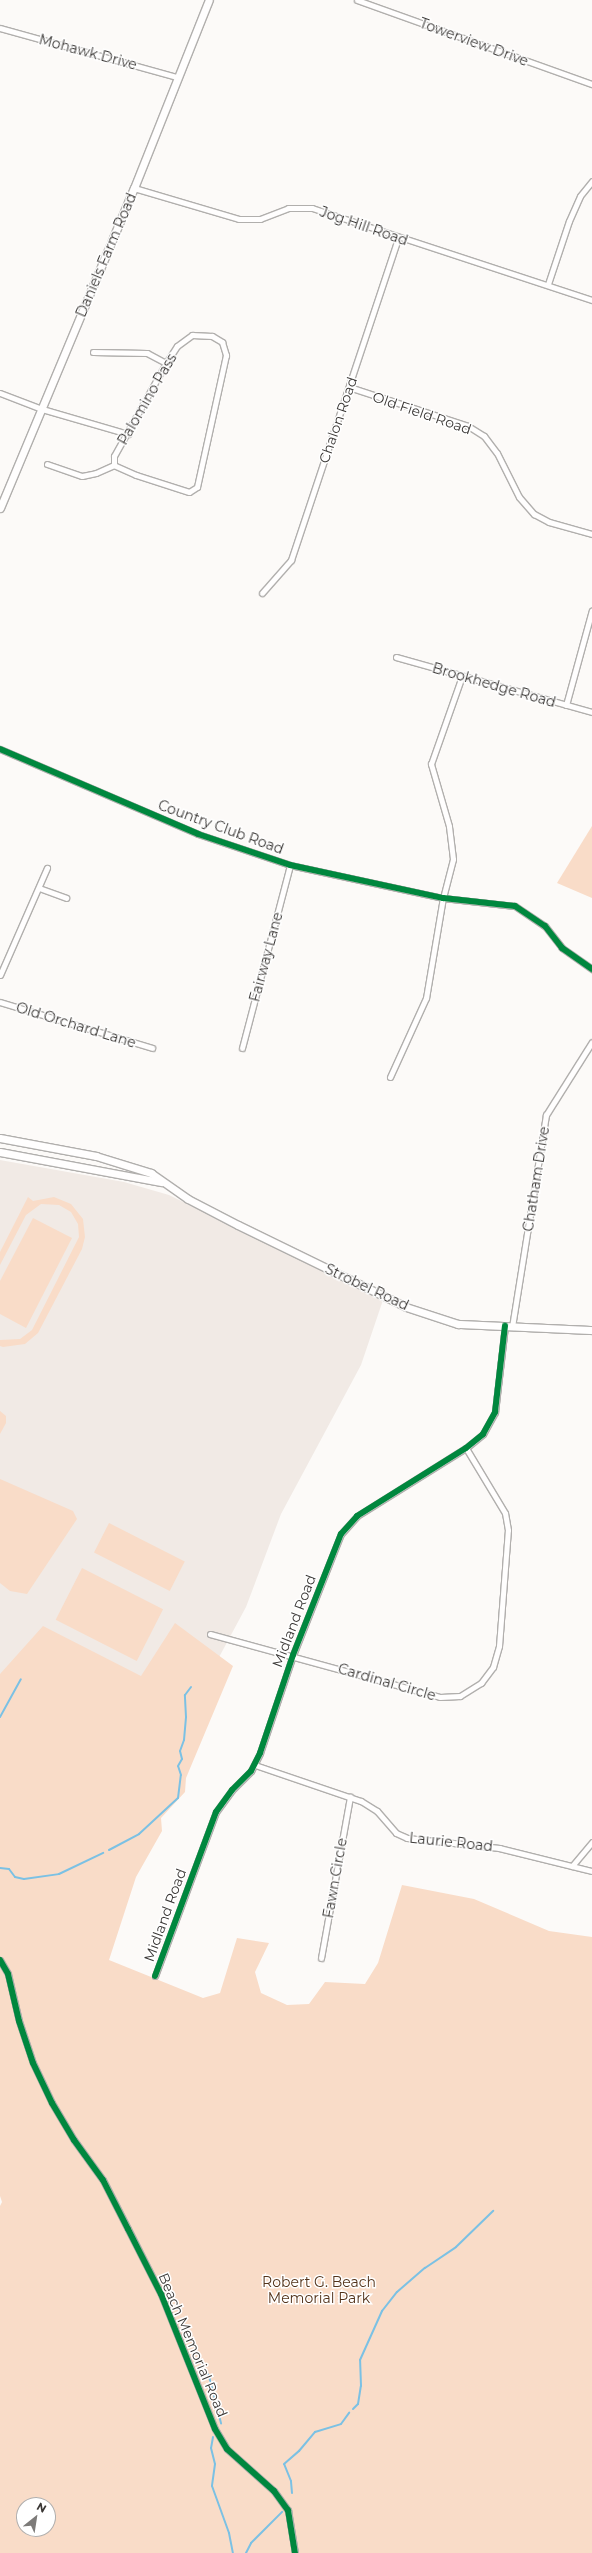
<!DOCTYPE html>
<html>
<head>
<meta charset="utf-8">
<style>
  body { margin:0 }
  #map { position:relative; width:592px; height:2553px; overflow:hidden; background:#fcfaf8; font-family:Montserrat,sans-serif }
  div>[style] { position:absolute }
  .built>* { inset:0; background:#f1eae5 }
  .green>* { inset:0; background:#f9dcc8; transform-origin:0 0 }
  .stream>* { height:2px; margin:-1px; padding:0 1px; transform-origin:1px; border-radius:1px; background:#7bc1e4 }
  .roads { filter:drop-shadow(1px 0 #b1afad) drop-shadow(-1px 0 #b1afad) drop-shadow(0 1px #b1afad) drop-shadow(0 -1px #b1afad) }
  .street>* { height:5px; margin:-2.5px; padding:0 2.5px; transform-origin:2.5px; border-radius:2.5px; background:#fffefe }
  .secondary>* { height:7px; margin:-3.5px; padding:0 3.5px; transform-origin:3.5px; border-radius:3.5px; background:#fffefe }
  .cycleway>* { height:6px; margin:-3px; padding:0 3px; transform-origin:3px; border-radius:3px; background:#00873e }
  span { translate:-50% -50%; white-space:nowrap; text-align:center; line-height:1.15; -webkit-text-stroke:3px #fff; paint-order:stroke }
  .street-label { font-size:14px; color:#393634 }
  .park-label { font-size:14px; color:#53331a }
  .north { position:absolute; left:16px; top:2497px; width:40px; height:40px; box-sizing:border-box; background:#fff; border:1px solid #b0afae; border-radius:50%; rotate:30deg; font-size:11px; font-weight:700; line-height:16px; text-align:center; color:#393634 }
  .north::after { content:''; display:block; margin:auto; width:14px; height:18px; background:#7d7b79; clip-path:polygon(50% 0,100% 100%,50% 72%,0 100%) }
</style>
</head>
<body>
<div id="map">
  <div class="built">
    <i style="clip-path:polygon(0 1160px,124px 1182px,169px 1195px,383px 1300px,361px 1365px,281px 1514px,246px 1607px,210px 1674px,0 1747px)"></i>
  </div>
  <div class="green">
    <i style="clip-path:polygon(592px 826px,592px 898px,557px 883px)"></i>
    <i style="clip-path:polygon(28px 1197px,33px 1201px,54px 1197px,71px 1204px,83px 1219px,85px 1237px,82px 1249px,38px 1333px,25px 1344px,3px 1347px,0 1346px,0 1340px,20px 1339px,32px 1330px,79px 1237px,78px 1224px,71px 1212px,59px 1205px,41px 1204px,26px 1215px,0 1265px,0 1252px)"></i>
    <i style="clip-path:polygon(33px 1218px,72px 1238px,26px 1328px,0 1314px,0 1281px)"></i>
    <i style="clip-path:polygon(0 1411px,6px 1416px,6px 1423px,0 1434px)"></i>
    <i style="clip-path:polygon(0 1479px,73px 1511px,77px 1519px,27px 1594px,10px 1591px,0 1583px)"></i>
    <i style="left:109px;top:1523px;width:85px;height:33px;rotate:27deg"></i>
    <i style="left:82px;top:1568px;width:91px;height:58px;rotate:27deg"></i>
    <i style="clip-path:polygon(evenodd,175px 1623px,233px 1666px,186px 1778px,185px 1792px,161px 1818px,162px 1831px,136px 1877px,109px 1960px,203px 1998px,220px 1993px,237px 1938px,269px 1943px,255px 1972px,261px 1993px,287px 2005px,309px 2004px,325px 1982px,365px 1984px,378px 1963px,402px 1885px,474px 1899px,549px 1931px,592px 1937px,592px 2553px,0 2553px,0 2206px,2px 2202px,0 2196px,0 1674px,43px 1626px,141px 1676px,175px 1623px,24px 2505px,48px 2505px,48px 2529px,24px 2529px,24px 2505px)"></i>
  </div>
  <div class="stream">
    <i style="left:0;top:1717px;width:43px;rotate:-61.1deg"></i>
    <i style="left:109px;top:1850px;width:34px;rotate:-28deg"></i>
    <i style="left:139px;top:1834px;width:53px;rotate:-42.7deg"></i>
    <i style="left:178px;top:1798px;width:23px;rotate:-83deg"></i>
    <i style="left:181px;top:1775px;width:9px;rotate:-108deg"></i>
    <i style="left:178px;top:1766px;width:8px;rotate:-60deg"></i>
    <i style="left:182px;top:1759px;width:8px;rotate:-104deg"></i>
    <i style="left:180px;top:1751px;width:12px;rotate:-70deg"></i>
    <i style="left:184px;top:1740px;width:23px;rotate:-85deg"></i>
    <i style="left:186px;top:1717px;width:22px;rotate:-93deg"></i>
    <i style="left:185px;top:1695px;width:10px;rotate:-53deg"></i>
    <i style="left:0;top:1868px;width:9px;rotate:6deg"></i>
    <i style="left:9px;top:1869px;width:10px;rotate:53deg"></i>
    <i style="left:15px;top:1877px;width:9px;rotate:13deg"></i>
    <i style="left:24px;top:1879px;width:35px;rotate:-8deg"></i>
    <i style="left:59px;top:1874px;width:49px;rotate:-25.5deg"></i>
    <i style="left:202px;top:2366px;width:12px;rotate:55deg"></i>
    <i style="left:209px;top:2376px;width:49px;rotate:75.7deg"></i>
    <i style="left:353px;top:2409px;width:7px;rotate:-45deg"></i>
    <i style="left:358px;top:2404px;width:18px;rotate:-81deg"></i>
    <i style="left:361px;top:2386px;width:26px;rotate:-92deg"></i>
    <i style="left:360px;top:2360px;width:54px;rotate:-65.8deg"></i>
    <i style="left:382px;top:2311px;width:24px;rotate:-52deg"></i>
    <i style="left:397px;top:2292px;width:37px;rotate:-41deg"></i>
    <i style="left:425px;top:2268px;width:37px;rotate:-34deg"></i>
    <i style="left:456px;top:2247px;width:52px;rotate:-44.2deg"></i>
    <i style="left:213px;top:2437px;width:11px;rotate:100deg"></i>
    <i style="left:211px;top:2448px;width:16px;rotate:76deg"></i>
    <i style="left:215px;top:2464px;width:22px;rotate:98deg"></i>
    <i style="left:212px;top:2486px;width:50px;rotate:70.1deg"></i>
    <i style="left:229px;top:2533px;width:20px;rotate:79deg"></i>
    <i style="left:292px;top:2493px;width:12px;rotate:-95deg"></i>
    <i style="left:291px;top:2481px;width:18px;rotate:-112deg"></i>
    <i style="left:284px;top:2464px;width:20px;rotate:-41deg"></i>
    <i style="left:299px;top:2451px;width:25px;rotate:-50deg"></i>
    <i style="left:315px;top:2432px;width:27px;rotate:-17deg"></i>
    <i style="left:341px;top:2424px;width:14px;rotate:-54deg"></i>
    <i style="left:246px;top:2553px;width:11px;rotate:-63deg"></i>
    <i style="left:251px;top:2543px;width:44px;rotate:-45deg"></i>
  </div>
  <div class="roads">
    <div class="street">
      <i style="left:357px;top:0;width:250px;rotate:19.7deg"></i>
      <i style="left:0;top:28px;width:184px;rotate:15.5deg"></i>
      <i style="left:134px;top:188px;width:109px;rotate:16.4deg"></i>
      <i style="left:239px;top:219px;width:21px"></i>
      <i style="left:260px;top:219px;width:30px;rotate:-21deg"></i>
      <i style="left:288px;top:208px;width:24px"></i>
      <i style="left:312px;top:208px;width:295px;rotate:18.2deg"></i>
      <i style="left:548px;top:284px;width:66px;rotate:-71.6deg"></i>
      <i style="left:569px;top:221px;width:27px;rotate:-66deg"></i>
      <i style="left:580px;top:196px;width:19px;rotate:-51deg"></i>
      <i style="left:192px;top:335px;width:20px;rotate:3deg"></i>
      <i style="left:212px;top:336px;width:12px;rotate:31deg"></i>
      <i style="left:222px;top:342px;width:14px;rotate:73deg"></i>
      <i style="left:226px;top:355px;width:135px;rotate:102.4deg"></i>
      <i style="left:197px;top:487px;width:9px;rotate:148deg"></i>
      <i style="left:189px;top:492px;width:56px;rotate:-162.2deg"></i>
      <i style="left:136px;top:475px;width:24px;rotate:-156deg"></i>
      <i style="left:114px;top:465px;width:9px;rotate:-90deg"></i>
      <i style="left:114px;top:456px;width:107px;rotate:-60.8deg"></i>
      <i style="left:166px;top:363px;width:20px;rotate:-57deg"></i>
      <i style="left:177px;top:346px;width:19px;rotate:-36deg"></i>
      <i style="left:93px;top:352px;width:54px;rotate:1.1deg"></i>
      <i style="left:147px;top:353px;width:21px;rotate:28deg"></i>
      <i style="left:349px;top:387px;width:125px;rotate:18.1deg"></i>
      <i style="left:468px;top:426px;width:19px;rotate:32deg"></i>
      <i style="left:484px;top:436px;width:21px;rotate:53deg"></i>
      <i style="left:497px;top:453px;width:49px;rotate:63.4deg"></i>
      <i style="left:519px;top:497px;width:23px;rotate:49deg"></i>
      <i style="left:534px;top:514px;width:17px;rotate:28deg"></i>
      <i style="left:549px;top:522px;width:45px;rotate:15.6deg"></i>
      <i style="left:0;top:393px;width:45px;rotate:20.9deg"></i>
      <i style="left:42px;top:409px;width:90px;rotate:16.2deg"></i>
      <i style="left:47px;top:464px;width:37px;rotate:19deg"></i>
      <i style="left:82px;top:476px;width:14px;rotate:-12deg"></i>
      <i style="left:96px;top:473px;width:20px;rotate:-24deg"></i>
      <i style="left:262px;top:593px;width:44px;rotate:-48.7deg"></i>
      <i style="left:291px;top:560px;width:339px;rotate:-71.6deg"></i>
      <i style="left:396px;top:657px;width:204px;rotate:15.7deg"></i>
      <i style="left:566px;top:705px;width:98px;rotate:-74.7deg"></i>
      <i style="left:0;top:749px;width:215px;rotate:23.2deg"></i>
      <i style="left:198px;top:834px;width:97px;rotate:18.6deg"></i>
      <i style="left:290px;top:865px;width:157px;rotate:12.2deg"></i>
      <i style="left:443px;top:898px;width:72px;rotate:6.3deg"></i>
      <i style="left:515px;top:906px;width:36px;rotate:34deg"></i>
      <i style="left:545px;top:926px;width:28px;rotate:52deg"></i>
      <i style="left:562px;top:948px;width:37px;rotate:35deg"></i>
      <i style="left:39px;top:888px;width:29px;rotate:20deg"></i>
      <i style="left:0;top:975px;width:117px;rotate:-66.3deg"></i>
      <i style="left:0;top:1002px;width:159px;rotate:16.8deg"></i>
      <i style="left:242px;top:1048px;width:189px;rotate:-75.3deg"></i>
      <i style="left:390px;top:1077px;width:87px;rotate:-65.5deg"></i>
      <i style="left:426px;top:998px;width:101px;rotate:-80.4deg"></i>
      <i style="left:443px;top:898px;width:40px;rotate:-75.6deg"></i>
      <i style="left:453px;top:859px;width:33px;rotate:-97deg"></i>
      <i style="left:449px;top:826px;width:65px;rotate:-106.2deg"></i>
      <i style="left:431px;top:764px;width:93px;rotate:-70.6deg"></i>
      <i style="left:512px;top:1327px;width:215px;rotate:-80.9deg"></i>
      <i style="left:546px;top:1115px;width:86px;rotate:-57.8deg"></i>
      <i style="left:210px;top:1634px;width:238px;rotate:15.3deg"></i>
      <i style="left:440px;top:1697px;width:20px;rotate:-3deg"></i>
      <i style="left:460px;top:1696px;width:25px;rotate:-32deg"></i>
      <i style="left:481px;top:1683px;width:20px;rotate:-53deg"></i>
      <i style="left:493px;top:1667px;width:22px;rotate:-74deg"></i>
      <i style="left:499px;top:1646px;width:116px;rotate:-85.6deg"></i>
      <i style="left:508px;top:1530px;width:17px;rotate:-100deg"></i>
      <i style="left:505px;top:1513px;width:76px;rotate:-121deg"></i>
      <i style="left:255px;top:1765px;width:112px;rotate:18.8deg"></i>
      <i style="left:361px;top:1801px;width:19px;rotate:32deg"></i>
      <i style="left:377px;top:1811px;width:29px;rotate:49deg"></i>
      <i style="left:396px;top:1833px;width:12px;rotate:24deg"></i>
      <i style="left:407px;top:1838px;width:93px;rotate:6.2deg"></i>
      <i style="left:499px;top:1848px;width:96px;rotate:13.9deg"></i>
      <i style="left:572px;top:1866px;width:31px;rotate:-50deg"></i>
      <i style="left:321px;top:1958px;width:164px;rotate:-79.8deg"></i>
      <i style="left:0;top:1960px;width:16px;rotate:60deg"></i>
      <i style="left:8px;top:1974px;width:48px;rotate:76.8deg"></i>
      <i style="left:19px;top:2021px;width:44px;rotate:71.6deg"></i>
      <i style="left:33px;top:2063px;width:44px;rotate:64.6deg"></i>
      <i style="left:52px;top:2103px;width:43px;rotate:59.3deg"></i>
      <i style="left:74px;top:2140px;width:49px;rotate:54.1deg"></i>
      <i style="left:103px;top:2180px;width:55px;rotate:63deg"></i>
      <i style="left:128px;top:2229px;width:73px;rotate:63.1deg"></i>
      <i style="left:161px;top:2294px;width:145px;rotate:68.2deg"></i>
      <i style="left:215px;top:2429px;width:23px;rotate:59deg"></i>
      <i style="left:227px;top:2449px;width:63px;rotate:41.8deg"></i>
      <i style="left:274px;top:2491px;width:24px;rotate:54deg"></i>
      <i style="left:288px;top:2510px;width:44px;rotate:80.8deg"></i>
      <i style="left:155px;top:1976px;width:175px;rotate:-69.6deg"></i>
      <i style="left:216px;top:1812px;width:27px;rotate:-54deg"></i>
      <i style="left:232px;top:1790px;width:27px;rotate:-45deg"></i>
      <i style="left:251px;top:1771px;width:20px;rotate:-63deg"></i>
      <i style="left:260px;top:1753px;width:103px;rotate:-71.4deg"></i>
      <i style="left:293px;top:1655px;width:130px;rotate:-68.4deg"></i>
      <i style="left:341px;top:1534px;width:24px;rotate:-48deg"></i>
      <i style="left:357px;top:1516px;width:128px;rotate:-32deg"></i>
      <i style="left:466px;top:1448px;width:22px;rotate:-39deg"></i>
      <i style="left:483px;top:1434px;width:25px;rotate:-61deg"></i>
      <i style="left:495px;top:1412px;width:87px;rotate:-83.4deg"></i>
    </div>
    <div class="secondary">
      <i style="left:0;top:508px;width:347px;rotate:-67.3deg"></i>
      <i style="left:134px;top:188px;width:202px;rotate:-68.3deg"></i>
      <i style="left:0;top:1138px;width:98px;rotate:10.6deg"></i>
      <i style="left:96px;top:1156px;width:58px;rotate:17.2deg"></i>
      <i style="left:151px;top:1173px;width:45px;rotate:35.1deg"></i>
      <i style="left:188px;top:1199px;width:56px;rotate:27.5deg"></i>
      <i style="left:238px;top:1225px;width:187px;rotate:26deg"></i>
      <i style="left:406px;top:1307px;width:55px;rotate:18.1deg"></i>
      <i style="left:458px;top:1324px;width:134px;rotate:2.6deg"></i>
      <i style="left:0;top:1152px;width:164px;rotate:10.6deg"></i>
    </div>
  </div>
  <div class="cycleway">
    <i style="left:0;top:749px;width:215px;rotate:23.2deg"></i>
    <i style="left:198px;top:834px;width:97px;rotate:18.6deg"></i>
    <i style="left:290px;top:865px;width:157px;rotate:12.2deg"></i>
    <i style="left:443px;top:898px;width:72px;rotate:6.3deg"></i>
    <i style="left:515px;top:906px;width:36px;rotate:34deg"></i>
    <i style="left:545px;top:926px;width:28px;rotate:52deg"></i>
    <i style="left:562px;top:948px;width:37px;rotate:35deg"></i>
    <i style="left:0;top:1960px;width:16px;rotate:60deg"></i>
    <i style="left:8px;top:1974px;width:48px;rotate:76.8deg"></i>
    <i style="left:19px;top:2021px;width:44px;rotate:71.6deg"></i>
    <i style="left:33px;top:2063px;width:44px;rotate:64.6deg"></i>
    <i style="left:52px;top:2103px;width:43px;rotate:59.3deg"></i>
    <i style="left:74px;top:2140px;width:49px;rotate:54.1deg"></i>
    <i style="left:103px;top:2180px;width:55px;rotate:63deg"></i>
    <i style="left:128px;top:2229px;width:73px;rotate:63.1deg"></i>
    <i style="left:161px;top:2294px;width:145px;rotate:68.2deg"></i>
    <i style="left:215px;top:2429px;width:23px;rotate:59deg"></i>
    <i style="left:227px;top:2449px;width:63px;rotate:41.8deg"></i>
    <i style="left:274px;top:2491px;width:24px;rotate:54deg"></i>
    <i style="left:288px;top:2510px;width:44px;rotate:80.8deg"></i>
    <i style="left:155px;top:1976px;width:175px;rotate:-69.6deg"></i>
    <i style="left:216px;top:1812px;width:27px;rotate:-54deg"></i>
    <i style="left:232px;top:1790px;width:27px;rotate:-45deg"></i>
    <i style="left:251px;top:1771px;width:20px;rotate:-63deg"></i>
    <i style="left:260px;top:1753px;width:103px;rotate:-71.4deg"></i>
    <i style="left:293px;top:1655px;width:130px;rotate:-68.4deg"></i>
    <i style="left:341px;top:1534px;width:24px;rotate:-48deg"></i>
    <i style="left:357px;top:1516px;width:128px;rotate:-32deg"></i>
    <i style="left:466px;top:1448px;width:22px;rotate:-39deg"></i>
    <i style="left:483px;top:1434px;width:25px;rotate:-61deg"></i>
    <i style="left:495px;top:1412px;width:87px;rotate:-83.4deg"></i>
  </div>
  <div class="street-label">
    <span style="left:474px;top:42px;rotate:20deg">Towerview Drive</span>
    <span style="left:88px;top:52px;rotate:15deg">Mohawk Drive</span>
    <span style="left:364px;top:226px;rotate:19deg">Jog Hill Road</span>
    <span style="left:106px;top:255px;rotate:-67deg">Daniels Farm Road</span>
    <span style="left:147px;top:399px;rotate:-60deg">Palomino Pass</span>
    <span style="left:422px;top:413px;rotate:19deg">Old Field Road</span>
    <span style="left:338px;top:420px;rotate:-71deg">Chalon Road</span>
    <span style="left:494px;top:685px;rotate:16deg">Brookhedge Road</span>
    <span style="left:221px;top:827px;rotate:20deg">Country Club Road</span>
    <span style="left:266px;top:957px;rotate:-75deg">Fairway Lane</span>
    <span style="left:76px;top:1025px;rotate:17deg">Old Orchard Lane</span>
    <span style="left:536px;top:1179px;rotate:-81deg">Chatham Drive</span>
    <span style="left:367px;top:1287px;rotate:25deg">Strobel Road</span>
    <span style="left:294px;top:1621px;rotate:-69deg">Midland Road</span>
    <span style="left:387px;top:1682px;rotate:16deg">Cardinal Circle</span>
    <span style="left:451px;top:1842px;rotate:6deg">Laurie Road</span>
    <span style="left:335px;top:1878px;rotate:-80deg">Fawn Circle</span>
    <span style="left:165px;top:1915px;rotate:-70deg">Midland Road</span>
    <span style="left:193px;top:2345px;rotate:67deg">Beach Memorial Road</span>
  </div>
  <div class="park-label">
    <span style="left:319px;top:2290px">Robert G. Beach<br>Memorial Park</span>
  </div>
  <div class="north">N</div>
</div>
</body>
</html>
